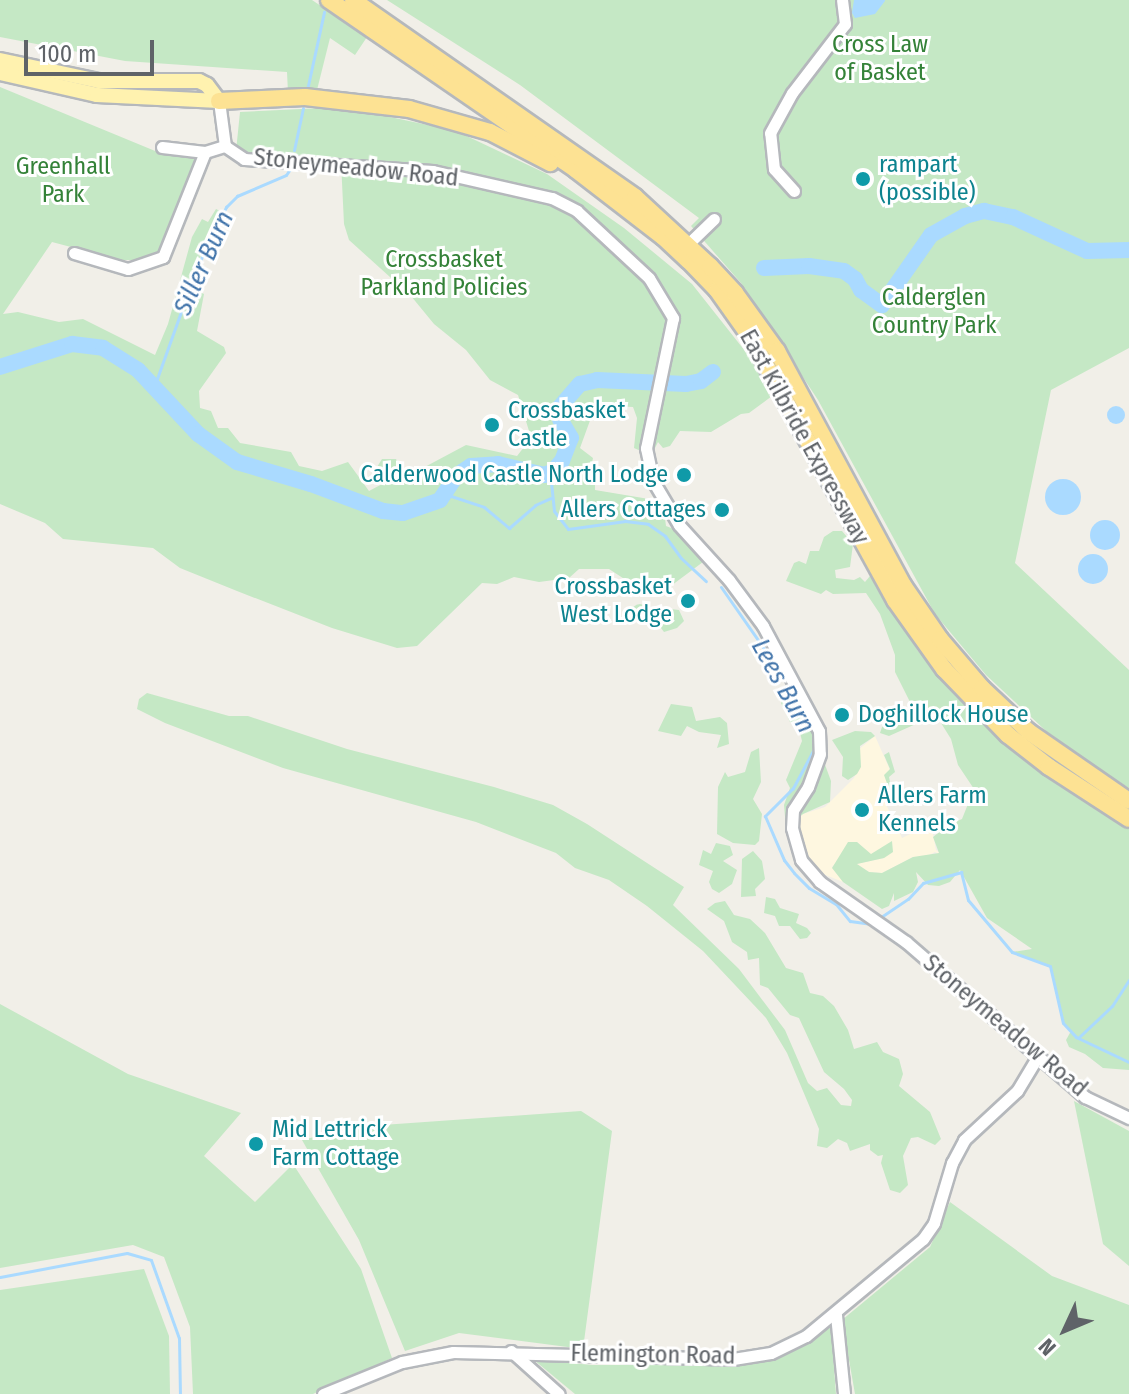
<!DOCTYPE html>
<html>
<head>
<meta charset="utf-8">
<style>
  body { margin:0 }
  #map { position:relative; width:1129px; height:1394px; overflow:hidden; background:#f1efe8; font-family:"Fira Sans Condensed",sans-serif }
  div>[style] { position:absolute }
  .commercial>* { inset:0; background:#fef7e0 }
  .green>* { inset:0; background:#c5e8c5 }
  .round { border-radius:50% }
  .water>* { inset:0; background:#aadaff }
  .stream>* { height:3px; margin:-1.5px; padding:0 1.5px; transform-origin:1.5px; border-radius:1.5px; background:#aadaff }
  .river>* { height:16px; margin:-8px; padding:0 8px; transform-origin:8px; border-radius:8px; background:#aadaff }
  .roads { filter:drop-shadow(2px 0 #b5b8bc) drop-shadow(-2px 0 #b5b8bc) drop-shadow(0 2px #b5b8bc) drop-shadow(0 -2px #b5b8bc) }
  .minor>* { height:11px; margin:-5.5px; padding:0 5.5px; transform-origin:5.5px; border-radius:5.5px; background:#fff }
  .major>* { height:14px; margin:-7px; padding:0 7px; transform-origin:7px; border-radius:7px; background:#fff2af }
  .highway>* { height:16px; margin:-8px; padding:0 8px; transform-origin:8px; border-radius:8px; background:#fde293 }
  .dots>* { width:22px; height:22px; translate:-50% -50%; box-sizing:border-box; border:4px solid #fff; border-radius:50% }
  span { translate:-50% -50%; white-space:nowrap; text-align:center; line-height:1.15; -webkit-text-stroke:6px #fff; paint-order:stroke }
  .park-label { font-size:24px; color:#348238 }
  .culture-label { font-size:24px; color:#0d838f }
  .left { translate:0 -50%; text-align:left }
  .right { translate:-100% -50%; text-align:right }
  .street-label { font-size:24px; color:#5f6368 }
  .water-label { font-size:26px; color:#4174aa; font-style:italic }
  .north { position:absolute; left:1025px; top:1290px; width:80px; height:80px; -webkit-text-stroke:6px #fff; paint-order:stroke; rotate:226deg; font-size:22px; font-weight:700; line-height:32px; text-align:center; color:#5f6368 }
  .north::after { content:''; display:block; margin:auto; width:28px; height:36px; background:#5f6368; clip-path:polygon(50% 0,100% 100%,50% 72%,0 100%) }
  .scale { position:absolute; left:24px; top:40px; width:130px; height:36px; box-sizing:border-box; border:4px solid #5f6368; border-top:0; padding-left:10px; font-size:24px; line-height:28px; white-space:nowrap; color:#5f6368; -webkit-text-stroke:6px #fff; paint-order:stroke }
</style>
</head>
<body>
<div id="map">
  <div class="commercial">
    <i style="clip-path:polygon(875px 736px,890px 770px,887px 774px,889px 790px,881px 794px,902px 838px,931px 824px,936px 850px,942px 855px,935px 852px,923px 858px,913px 857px,882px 873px,869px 872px,856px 864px,884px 858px,892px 842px,871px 855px,857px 842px,832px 867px,843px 882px,823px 874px,804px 852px,797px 820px,803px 814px,825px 807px,854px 778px,861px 764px,858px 750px)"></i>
  </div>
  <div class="green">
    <i style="clip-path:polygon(0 0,312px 0,367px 37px,355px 55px,330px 38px,316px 94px,288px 93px,287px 72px,125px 61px,0 37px)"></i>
    <i style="clip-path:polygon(387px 0,1129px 0,1129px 348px,1051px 390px,1015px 563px,1129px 670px,1129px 788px,1061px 745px,986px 675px,935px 614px,818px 400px,741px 283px,691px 226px,699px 218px,520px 85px)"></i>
    <i style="clip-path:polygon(0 87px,160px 153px,198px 159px,161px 250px,142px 260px,120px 260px,52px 242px,3px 314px,18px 312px,59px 322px,83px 319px,155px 355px,168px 324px,192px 237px,202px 219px,208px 222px,216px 209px,222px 212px,187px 285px,204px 294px,197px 331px,224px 347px,226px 353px,199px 391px,200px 408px,211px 411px,218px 428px,228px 428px,240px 443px,291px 452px,299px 466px,322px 471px,348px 462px,369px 491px,386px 482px,377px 467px,382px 459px,396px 459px,406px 477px,466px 445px,517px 456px,528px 442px,529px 431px,518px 395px,490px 380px,466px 350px,434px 324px,411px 296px,349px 240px,344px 224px,341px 162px,236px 151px,240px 112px,343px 107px,456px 131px,547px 174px,624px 228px,692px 284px,768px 380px,772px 396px,749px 413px,741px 414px,711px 432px,680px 431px,670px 446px,663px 448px,658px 442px,654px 450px,643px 452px,634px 448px,637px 418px,633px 407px,612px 406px,592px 415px,580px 448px,593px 458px,591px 468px,595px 471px,595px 490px,655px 500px,664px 511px,666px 526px,679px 531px,703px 562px,664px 591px,629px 582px,609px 569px,579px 569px,569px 578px,539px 582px,514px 577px,497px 584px,482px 583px,417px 646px,397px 648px,332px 628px,237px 591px,180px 568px,153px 548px,63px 539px,45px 523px,0 504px)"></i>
    <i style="clip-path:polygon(833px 531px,842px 531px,853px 544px,850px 567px,835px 570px,836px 578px,854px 580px,860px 577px,865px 582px,870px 576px,918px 651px,979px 721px,1058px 785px,1129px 829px,1129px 1070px,1103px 1068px,1085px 1054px,1069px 1047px,1066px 1040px,1071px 1031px,1063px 1023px,1050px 966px,1012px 952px,1032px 949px,987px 918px,960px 870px,950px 882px,939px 886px,928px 885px,916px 872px,918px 882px,913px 892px,894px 901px,894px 893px,889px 906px,882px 909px,843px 882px,832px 868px,848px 842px,857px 842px,871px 854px,892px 841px,893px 852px,884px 858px,857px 864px,869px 872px,882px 873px,913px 857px,939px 853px,933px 837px,948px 825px,962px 819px,968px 804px,980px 798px,958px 765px,951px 739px,936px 715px,889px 736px,880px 733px,882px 727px,913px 708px,895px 672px,895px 655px,880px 614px,866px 593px,833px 594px,826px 590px,821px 594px,786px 581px,794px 563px,799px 561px,806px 564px,810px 551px,819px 551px,824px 537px)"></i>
    <i class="round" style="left:631px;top:604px;width:18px;height:18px"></i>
    <i style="clip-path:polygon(671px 609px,679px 610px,684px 621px,677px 628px,664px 632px,655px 620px)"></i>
    <i style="clip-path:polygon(787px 684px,807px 712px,817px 743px,809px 774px,824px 762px,831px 781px,830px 802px,803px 814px,786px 828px,784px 805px,790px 788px,786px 780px,802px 741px,798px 725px,790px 722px,781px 703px)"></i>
    <i style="clip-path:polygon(147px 693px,229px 716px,248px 716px,347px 749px,494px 787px,553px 805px,587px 824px,684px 887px,673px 905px,739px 969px,785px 1030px,808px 1083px,817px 1091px,827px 1088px,841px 1105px,851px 1106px,852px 1100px,844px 1089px,824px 1072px,799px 1018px,790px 1015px,768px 988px,760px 985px,759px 958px,748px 960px,747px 952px,732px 942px,724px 921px,707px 909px,715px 903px,725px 901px,734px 915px,750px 919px,765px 933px,786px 968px,803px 973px,810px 993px,823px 996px,834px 1006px,848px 1030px,854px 1049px,877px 1042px,883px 1052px,899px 1059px,903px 1074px,899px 1086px,930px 1112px,941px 1139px,935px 1145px,918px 1137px,911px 1138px,903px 1156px,908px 1185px,900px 1193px,890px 1190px,881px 1163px,883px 1155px,878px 1156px,870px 1150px,870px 1144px,850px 1151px,847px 1143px,838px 1139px,827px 1148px,817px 1146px,819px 1129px,787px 1053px,766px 1018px,703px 951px,647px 906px,609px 880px,575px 868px,556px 853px,476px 822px,283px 768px,165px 723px,137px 709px,139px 699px)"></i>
    <i style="clip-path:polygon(671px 704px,692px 707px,696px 721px,720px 717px,727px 723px,729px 744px,717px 748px,721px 735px,699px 732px,687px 726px,681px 736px,658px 731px)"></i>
    <i style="clip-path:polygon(855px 731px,871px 732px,875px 736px,860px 746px,861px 767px,857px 774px,848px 780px,842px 776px,843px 757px,832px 740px)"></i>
    <i style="clip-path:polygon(759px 748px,761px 782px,753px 799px,762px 814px,759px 841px,755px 845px,733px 843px,717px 834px,718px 787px,725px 772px,728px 777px,745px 772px,751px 752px)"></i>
    <i style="clip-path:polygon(889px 752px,895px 772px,889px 777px,890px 782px,898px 787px,899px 795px,892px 802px,883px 799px,881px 794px,889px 789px,884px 775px,890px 769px,884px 755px)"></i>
    <i style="clip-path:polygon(716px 843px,730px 846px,733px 855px,723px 861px,737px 870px,732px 884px,719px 893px,712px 889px,709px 882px,713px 871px,699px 865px,703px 850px,711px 854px)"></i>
    <i style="clip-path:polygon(753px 851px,762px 861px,765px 879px,755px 889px,756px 896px,741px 897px,742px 859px)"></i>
    <i style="clip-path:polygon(766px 897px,775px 899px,780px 908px,799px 914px,796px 923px,807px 928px,811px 933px,807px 938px,800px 939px,790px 926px,779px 926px,775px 916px,764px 913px)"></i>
    <i style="clip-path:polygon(0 1004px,128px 1074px,241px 1113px,204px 1156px,255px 1202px,293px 1164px,361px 1269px,392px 1358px,313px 1394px,193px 1394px,190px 1327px,164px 1257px,133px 1245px,0 1268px)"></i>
    <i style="clip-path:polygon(1074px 1101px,1129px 1131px,1129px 1266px,1103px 1244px)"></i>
    <i style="clip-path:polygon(581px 1111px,612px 1131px,583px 1349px,459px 1333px,405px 1351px,359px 1240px,302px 1140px,354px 1127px)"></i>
    <i style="clip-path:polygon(950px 1202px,1052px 1276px,1129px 1305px,1129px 1394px,855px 1394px,842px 1320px,930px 1247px)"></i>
    <i style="clip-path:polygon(144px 1269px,169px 1336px,170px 1394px,0 1394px,0 1290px)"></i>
    <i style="clip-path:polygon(831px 1327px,836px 1394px,575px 1394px,534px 1360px,593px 1365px,729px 1365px,774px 1358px)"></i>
  </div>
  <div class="water">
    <i style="clip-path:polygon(854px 0,885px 0,885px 1px,875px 14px,855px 18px,852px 13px)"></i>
    <i class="round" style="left:1107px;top:406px;width:18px;height:18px"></i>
    <i class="round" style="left:1045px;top:479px;width:36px;height:36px"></i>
    <i class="round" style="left:1090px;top:520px;width:30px;height:30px"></i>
    <i class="round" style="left:1078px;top:554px;width:30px;height:30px"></i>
  </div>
  <div class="stream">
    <i style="left:307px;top:90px;width:80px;rotate:-77.7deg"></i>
    <i style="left:294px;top:150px;width:43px;rotate:-77.9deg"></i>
    <i style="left:154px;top:387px;width:127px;rotate:-70.3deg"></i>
    <i style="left:197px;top:267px;width:67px;rotate:-64.2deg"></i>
    <i style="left:226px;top:207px;width:16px;rotate:-45deg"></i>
    <i style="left:237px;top:196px;width:53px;rotate:-23.2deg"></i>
    <i style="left:286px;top:175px;width:7px;rotate:-56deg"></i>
    <i style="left:544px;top:475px;width:10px;rotate:45deg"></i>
    <i style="left:551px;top:482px;width:29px;rotate:84deg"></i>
    <i style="left:554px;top:511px;width:23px;rotate:52deg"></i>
    <i style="left:568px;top:529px;width:58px;rotate:-8deg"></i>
    <i style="left:625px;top:521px;width:23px;rotate:7deg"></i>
    <i style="left:648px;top:524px;width:21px;rotate:35deg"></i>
    <i style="left:665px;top:536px;width:27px;rotate:54deg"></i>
    <i style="left:681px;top:558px;width:34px;rotate:43deg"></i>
    <i style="left:445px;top:494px;width:41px;rotate:18.4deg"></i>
    <i style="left:484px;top:507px;width:33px;rotate:40deg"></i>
    <i style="left:509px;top:528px;width:35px;rotate:-41deg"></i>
    <i style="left:535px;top:505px;width:17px;rotate:-24deg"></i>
    <i style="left:721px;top:587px;width:108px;rotate:55.1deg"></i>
    <i style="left:815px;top:747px;width:47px;rotate:118.2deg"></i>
    <i style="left:793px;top:788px;width:40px;rotate:135deg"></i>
    <i style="left:765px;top:816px;width:48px;rotate:66.6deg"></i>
    <i style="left:784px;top:860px;width:16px;rotate:52deg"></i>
    <i style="left:794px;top:873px;width:21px;rotate:45deg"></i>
    <i style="left:809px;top:888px;width:31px;rotate:31deg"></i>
    <i style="left:836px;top:904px;width:22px;rotate:51deg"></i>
    <i style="left:850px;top:921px;width:22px;rotate:8deg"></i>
    <i style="left:878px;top:919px;width:36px;rotate:-34deg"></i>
    <i style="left:908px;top:899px;width:22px;rotate:-47deg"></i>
    <i style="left:923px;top:883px;width:40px;rotate:-16deg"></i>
    <i style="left:961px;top:872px;width:29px;rotate:76deg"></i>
    <i style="left:968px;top:900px;width:68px;rotate:49.8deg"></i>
    <i style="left:1012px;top:952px;width:40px;rotate:20.2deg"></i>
    <i style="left:1050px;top:966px;width:58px;rotate:77.2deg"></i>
    <i style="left:1063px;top:1023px;width:19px;rotate:47deg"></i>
    <i style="left:1076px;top:1037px;width:59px;rotate:25.3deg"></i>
    <i style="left:1078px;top:1038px;width:47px;rotate:-43.3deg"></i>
    <i style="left:1112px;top:1006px;width:31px;rotate:-57deg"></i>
    <i style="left:0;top:1277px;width:129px;rotate:-10.7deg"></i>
    <i style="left:127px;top:1253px;width:25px;rotate:16deg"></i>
    <i style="left:151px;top:1260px;width:83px;rotate:70.3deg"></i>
    <i style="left:179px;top:1338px;width:56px;rotate:89deg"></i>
  </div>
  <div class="river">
    <i style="left:764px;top:268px;width:45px;rotate:-2.5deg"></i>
    <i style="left:809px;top:266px;width:35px;rotate:8deg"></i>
    <i style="left:844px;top:271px;width:14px;rotate:36deg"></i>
    <i style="left:855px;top:279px;width:13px;rotate:61deg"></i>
    <i style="left:861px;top:290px;width:26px;rotate:36deg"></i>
    <i style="left:882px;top:305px;width:85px;rotate:-55deg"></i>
    <i style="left:931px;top:235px;width:39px;rotate:-29deg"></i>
    <i style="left:965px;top:216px;width:20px;rotate:-15deg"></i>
    <i style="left:984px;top:211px;width:30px;rotate:12deg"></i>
    <i style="left:1013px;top:217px;width:81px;rotate:24.7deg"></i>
    <i style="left:1087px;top:251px;width:42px;rotate:-1.4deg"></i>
    <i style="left:0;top:367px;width:76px;rotate:-17.7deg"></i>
    <i style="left:72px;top:344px;width:31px;rotate:7deg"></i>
    <i style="left:103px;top:348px;width:41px;rotate:32.2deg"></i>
    <i style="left:138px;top:370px;width:88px;rotate:46.8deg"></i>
    <i style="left:198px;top:434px;width:48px;rotate:35.7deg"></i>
    <i style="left:237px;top:462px;width:77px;rotate:16.6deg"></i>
    <i style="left:311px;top:484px;width:77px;rotate:20.6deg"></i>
    <i style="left:383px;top:511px;width:20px;rotate:6deg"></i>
    <i style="left:403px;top:513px;width:39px;rotate:-19deg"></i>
    <i style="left:440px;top:500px;width:29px;rotate:-56deg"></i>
    <i style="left:456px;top:476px;width:18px;rotate:-34deg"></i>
    <i style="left:471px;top:466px;width:27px;rotate:-4deg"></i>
    <i style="left:498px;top:464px;width:47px;rotate:13.4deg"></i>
    <i style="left:544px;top:475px;width:9px;rotate:-21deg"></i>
    <i style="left:552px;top:472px;width:15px;rotate:-48deg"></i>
    <i style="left:562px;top:461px;width:25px;rotate:-69deg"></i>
    <i style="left:571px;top:438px;width:22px;rotate:-120deg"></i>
    <i style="left:560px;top:419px;width:11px;rotate:-95deg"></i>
    <i style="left:559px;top:408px;width:32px;rotate:-49deg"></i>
    <i style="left:580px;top:384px;width:17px;rotate:-13deg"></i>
    <i style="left:597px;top:380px;width:89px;rotate:2.6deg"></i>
    <i style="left:686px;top:384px;width:15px;rotate:-11deg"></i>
    <i style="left:701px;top:381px;width:15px;rotate:-37deg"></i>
  </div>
  <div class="roads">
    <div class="minor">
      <i style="left:219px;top:101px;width:45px;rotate:82.4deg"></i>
      <i style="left:225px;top:146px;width:23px;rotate:34deg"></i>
      <i style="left:244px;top:159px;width:189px;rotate:3.6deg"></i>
      <i style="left:433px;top:171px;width:122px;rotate:12.8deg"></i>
      <i style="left:552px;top:198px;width:28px;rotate:27deg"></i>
      <i style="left:577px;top:211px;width:98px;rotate:42.9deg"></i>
      <i style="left:649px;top:278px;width:47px;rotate:59deg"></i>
      <i style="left:673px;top:318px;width:133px;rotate:101.7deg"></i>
      <i style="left:646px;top:448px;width:34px;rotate:78deg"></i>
      <i style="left:653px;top:481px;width:51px;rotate:59.4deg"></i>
      <i style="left:679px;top:525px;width:74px;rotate:47.7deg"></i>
      <i style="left:729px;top:580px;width:57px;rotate:53.5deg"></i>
      <i style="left:763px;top:626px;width:119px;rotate:61.9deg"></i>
      <i style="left:819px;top:731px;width:23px;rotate:88deg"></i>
      <i style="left:820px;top:754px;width:35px;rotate:110deg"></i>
      <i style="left:808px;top:787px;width:27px;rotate:123deg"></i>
      <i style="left:793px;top:810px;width:18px;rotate:93deg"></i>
      <i style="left:792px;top:828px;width:33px;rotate:74deg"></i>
      <i style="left:801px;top:860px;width:29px;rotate:49deg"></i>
      <i style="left:820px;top:882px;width:105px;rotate:34.9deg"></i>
      <i style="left:906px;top:942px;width:237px;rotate:40.9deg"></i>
      <i style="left:1085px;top:1097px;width:49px;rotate:25.5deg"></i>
      <i style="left:162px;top:147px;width:43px;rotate:6.6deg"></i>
      <i style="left:205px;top:152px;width:21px;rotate:-17deg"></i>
      <i style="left:794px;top:191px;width:30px;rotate:-132deg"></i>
      <i style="left:774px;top:169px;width:36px;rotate:-96deg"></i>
      <i style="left:770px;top:133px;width:46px;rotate:-61.2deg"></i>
      <i style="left:792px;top:93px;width:87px;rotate:-52.5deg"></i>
      <i style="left:845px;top:24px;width:24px;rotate:-97deg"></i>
      <i style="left:688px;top:244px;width:36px;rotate:-44deg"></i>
      <i style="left:74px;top:253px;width:56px;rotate:16.5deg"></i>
      <i style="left:128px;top:269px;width:37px;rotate:-19deg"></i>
      <i style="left:163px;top:257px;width:113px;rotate:-68.2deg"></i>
      <i style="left:836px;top:1315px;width:79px;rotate:84.2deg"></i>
      <i style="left:511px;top:1351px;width:64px;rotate:41.9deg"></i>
      <i style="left:323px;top:1394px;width:85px;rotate:-22.1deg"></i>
      <i style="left:402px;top:1362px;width:52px;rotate:-11.1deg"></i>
      <i style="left:453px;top:1352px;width:280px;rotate:1.4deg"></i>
      <i style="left:733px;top:1359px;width:38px;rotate:-9deg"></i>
      <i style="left:771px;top:1353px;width:39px;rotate:-26deg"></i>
      <i style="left:806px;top:1336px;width:152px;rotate:-39.7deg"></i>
      <i style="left:923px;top:1239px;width:19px;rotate:-55deg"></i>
      <i style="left:934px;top:1223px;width:63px;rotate:-73.3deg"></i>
      <i style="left:952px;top:1163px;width:26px;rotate:-62deg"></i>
      <i style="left:964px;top:1140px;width:72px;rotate:-42.8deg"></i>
      <i style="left:1017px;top:1091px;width:39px;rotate:-59deg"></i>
    </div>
    <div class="major">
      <i style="left:0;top:60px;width:101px;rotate:12deg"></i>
      <i style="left:99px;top:81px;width:100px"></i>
      <i style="left:199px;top:81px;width:9px;rotate:27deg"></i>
      <i style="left:207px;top:85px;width:20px;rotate:53deg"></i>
      <i style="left:0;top:73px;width:99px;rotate:12.8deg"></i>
      <i style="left:97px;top:95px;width:122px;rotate:2.8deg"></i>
    </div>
    <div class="highway">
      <i style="left:329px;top:0;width:300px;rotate:34.5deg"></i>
      <i style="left:576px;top:170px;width:110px;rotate:37.6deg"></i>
      <i style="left:663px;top:237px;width:35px;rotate:43deg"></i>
      <i style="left:689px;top:261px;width:40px;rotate:46deg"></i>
      <i style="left:717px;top:290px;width:59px;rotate:54.7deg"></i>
      <i style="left:751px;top:338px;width:299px;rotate:61.2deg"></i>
      <i style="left:895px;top:600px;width:85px;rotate:54.6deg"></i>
      <i style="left:944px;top:669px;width:92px;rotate:45.9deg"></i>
      <i style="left:1008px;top:735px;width:52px;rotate:38deg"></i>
      <i style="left:1049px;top:767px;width:95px;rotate:33deg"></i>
      <i style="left:353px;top:0;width:344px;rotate:34.9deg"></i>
      <i style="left:635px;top:197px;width:102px;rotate:42.6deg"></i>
      <i style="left:710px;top:266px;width:37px;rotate:47deg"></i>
      <i style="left:735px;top:293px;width:72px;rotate:54.1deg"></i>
      <i style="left:777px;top:351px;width:266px;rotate:61.7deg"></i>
      <i style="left:903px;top:585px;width:65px;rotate:55.6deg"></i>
      <i style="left:940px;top:639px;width:65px;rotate:49.4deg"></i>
      <i style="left:982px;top:688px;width:64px;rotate:43.1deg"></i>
      <i style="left:1029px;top:732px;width:121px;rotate:34.6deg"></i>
      <i style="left:219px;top:101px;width:86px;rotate:-2.7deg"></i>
      <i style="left:305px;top:97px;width:105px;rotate:6.6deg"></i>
      <i style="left:409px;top:109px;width:84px;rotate:15.9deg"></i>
      <i style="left:490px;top:132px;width:68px;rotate:27.3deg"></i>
    </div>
  </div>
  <div class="dots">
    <i style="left:863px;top:179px;background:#0f9aa8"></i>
    <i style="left:492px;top:425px;background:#0f9aa8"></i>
    <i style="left:684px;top:475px;background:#0f9aa8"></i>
    <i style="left:722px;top:510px;background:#0f9aa8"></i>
    <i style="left:688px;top:601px;background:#0f9aa8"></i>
    <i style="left:842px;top:715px;background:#0f9aa8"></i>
    <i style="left:862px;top:810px;background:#0f9aa8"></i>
    <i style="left:256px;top:1144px;background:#0f9aa8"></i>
  </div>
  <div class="park-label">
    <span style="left:880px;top:59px">Cross Law<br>of Basket</span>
    <span style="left:63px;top:181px">Greenhall<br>Park</span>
    <span style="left:444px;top:274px">Crossbasket<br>Parkland Policies</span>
    <span style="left:934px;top:312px">Calderglen<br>Country Park</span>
  </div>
  <div class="culture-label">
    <span class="left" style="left:879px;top:179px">rampart<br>(possible)</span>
    <span class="left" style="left:508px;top:425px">Crossbasket<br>Castle</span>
    <span class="right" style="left:668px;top:475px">Calderwood Castle North Lodge</span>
    <span class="right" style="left:706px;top:510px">Allers Cottages</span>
    <span class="right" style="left:672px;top:601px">Crossbasket<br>West Lodge</span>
    <span class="left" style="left:858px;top:715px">Doghillock House</span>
    <span class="left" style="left:878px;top:810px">Allers Farm<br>Kennels</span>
    <span class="left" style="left:272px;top:1144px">Mid Lettrick<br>Farm Cottage</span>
  </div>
  <div class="street-label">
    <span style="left:356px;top:168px;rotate:6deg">Stoneymeadow Road</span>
    <span style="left:804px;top:437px;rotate:61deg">East Kilbride Expressway</span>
    <span style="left:1005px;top:1026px;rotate:40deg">Stoneymeadow Road</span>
    <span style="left:653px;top:1355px;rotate:1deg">Flemington Road</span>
  </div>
  <div class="water-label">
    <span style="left:204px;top:263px;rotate:-66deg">Siller Burn</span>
    <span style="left:783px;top:686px;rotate:61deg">Lees Burn</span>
  </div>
  <div class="north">N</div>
  <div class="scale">100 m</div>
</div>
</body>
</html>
